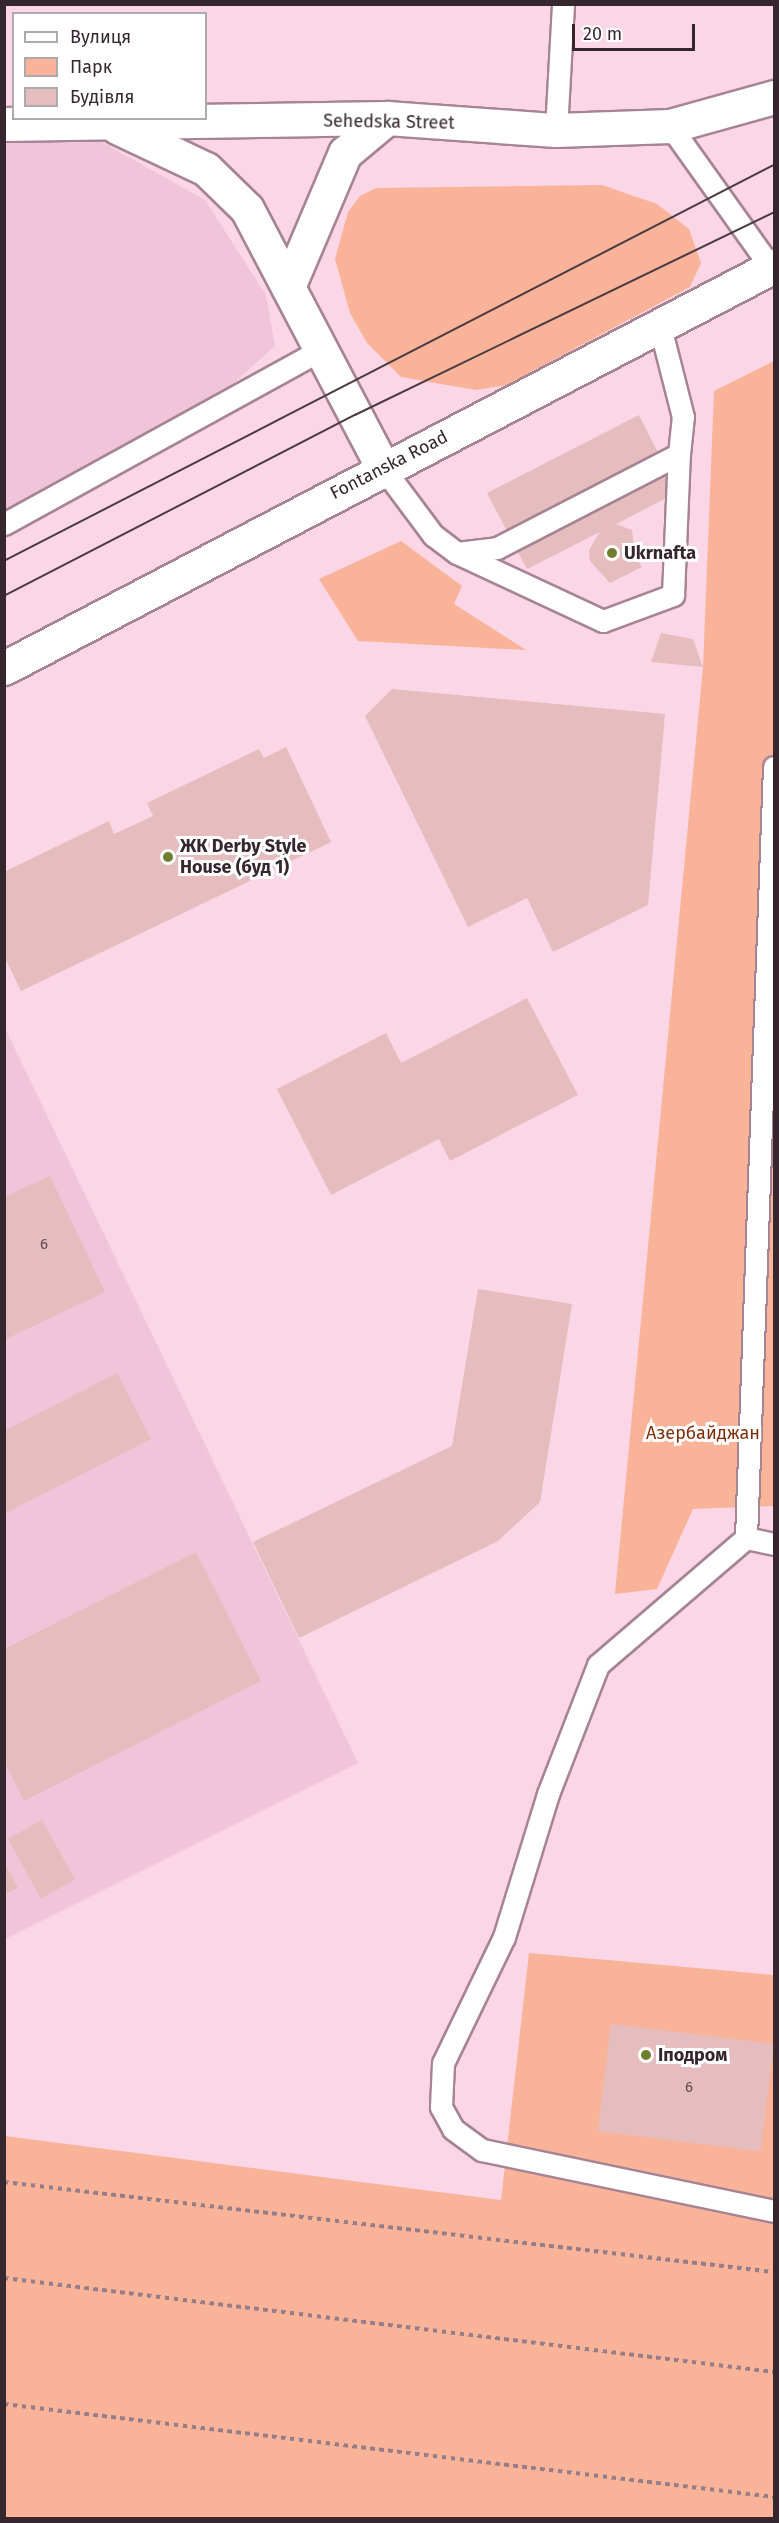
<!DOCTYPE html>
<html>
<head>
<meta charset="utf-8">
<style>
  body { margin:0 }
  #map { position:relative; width:779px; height:2523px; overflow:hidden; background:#fbd6e6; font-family:"Fira Sans",sans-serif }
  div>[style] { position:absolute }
  .built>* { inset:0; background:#f0c5d9 }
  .green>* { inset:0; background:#f9b399 }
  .building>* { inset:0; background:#e5bdbf; transform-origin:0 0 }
  .path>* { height:4px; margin-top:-2px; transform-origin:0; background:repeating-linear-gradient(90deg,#967d88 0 4.5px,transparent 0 9px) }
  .roads { filter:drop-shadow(2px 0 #a68493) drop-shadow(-2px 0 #a68493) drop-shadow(0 2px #a68493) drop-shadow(0 -2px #a68493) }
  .lane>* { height:21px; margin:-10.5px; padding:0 10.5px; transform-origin:10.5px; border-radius:10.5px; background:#fff }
  .secondary>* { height:33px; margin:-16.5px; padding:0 16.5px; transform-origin:16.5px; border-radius:16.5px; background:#fff }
  .tram>* { height:1.5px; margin:-0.75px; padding:0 0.75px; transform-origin:0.75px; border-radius:0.75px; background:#4a3a41 }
  .dots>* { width:16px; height:16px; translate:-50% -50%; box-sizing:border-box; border:3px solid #fff; border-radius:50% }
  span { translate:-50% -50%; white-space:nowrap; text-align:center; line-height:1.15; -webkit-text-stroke:6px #fff; paint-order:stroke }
  .number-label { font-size:15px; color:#614c52 }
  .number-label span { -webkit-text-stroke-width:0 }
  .street-label { font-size:18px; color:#35272d }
  .poi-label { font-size:18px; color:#35272d; font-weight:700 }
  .left { translate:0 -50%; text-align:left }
  .park-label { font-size:18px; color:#7e300c }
  .frame { position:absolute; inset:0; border:6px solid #35272d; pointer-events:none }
  .legend { position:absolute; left:12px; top:12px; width:195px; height:108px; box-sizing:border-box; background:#fff; border:2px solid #aea9ab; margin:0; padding:8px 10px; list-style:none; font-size:18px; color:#35272d }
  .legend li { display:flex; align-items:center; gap:12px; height:30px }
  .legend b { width:30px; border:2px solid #aea9ab }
  .scale { position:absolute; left:572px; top:24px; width:123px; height:27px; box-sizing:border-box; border:3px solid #35272d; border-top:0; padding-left:8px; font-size:18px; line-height:21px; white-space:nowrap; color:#35272d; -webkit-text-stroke:4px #fff; paint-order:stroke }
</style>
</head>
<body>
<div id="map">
  <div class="built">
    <i style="clip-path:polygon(98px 140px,205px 200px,266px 295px,275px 346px,196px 417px,5px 517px,5px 142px)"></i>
    <i style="clip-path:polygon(4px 1026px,358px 1763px,5px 1939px,4px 1939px)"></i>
  </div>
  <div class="green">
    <i style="clip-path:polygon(602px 185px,657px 204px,689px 229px,701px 263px,690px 287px,506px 385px,476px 390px,401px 377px,367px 343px,350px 313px,335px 259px,348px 212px,360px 196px,376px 188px)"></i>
    <i style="clip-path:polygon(774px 361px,774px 1506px,693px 1509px,657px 1589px,615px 1594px,703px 667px,714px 391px)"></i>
    <i style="clip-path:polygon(401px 541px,462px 586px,454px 604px,526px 650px,358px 641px,319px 579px)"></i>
    <i style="clip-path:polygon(529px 1953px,774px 1975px,774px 2518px,5px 2518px,5px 2136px,501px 2200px)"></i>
  </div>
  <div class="building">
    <i style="clip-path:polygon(639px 415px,678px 492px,616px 524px,632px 530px,635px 557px,642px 567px,610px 583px,590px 561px,589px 550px,600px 532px,527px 569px,487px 493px)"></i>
    <i style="clip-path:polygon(661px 633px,693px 639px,703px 667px,651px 662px)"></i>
    <i style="clip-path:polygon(392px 689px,665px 714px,648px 905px,553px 952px,527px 898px,468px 927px,365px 716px)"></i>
    <i style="clip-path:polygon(286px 747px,331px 842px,21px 991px,4px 956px,4px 872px,109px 821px,114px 834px,153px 816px,147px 803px,259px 749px,264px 758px)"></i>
    <i style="clip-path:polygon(527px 998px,578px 1095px,450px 1161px,439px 1139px,331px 1195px,277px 1089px,386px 1033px,401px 1063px)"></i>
    <i style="clip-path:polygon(50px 1176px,105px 1292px,4px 1340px,4px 1197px)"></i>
    <i style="clip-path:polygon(478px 1289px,572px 1304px,540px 1502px,498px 1541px,299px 1638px,253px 1542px,452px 1446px)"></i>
    <i style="clip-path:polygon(117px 1373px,151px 1439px,4px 1514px,4px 1431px)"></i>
    <i style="clip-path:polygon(196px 1552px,261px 1681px,24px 1801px,4px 1761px,4px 1649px)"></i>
    <i style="left:42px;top:1820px;width:68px;height:39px;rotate:61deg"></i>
    <i style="clip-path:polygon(4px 1862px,18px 1888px,4px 1895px)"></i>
    <i style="left:611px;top:2024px;width:164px;height:108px;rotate:7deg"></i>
  </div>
  <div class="path">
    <i style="left:4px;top:2182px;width:775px;rotate:6.67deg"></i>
    <i style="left:4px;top:2278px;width:776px;rotate:6.96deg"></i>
    <i style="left:4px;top:2404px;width:776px;rotate:6.89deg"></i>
  </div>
  <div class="roads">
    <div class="lane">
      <i style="left:670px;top:126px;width:179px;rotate:54.5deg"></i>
      <i style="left:556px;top:130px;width:126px;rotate:-86.8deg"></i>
      <i style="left:383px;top:468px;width:84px;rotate:53.3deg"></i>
      <i style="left:433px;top:535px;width:30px;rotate:37deg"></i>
      <i style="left:457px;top:553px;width:40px;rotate:-7.1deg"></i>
      <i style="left:497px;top:548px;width:205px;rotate:-27.3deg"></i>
      <i style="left:679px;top:454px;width:37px;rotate:-84deg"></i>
      <i style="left:683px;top:417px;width:93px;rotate:-104.3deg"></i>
      <i style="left:4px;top:524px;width:362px;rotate:-28.8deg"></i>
      <i style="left:457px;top:553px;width:161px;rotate:25deg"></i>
      <i style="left:603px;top:621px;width:75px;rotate:-20.4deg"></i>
      <i style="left:673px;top:595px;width:141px;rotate:-87.6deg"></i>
      <i style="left:774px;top:767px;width:772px;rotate:92.08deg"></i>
      <i style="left:746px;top:1538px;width:195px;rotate:139.4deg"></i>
      <i style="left:598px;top:1665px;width:138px;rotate:111.2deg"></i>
      <i style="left:548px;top:1794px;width:150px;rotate:107.1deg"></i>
      <i style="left:504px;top:1937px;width:140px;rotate:115.8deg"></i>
      <i style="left:443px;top:2063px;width:44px;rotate:92.6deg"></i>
      <i style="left:441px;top:2107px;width:25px;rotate:61deg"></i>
      <i style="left:453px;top:2129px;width:36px;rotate:36deg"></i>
      <i style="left:482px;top:2150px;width:298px;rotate:11.8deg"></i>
      <i style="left:746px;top:1538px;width:29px;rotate:12deg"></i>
    </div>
    <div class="secondary">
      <i style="left:4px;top:124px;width:383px;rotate:-0.9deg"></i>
      <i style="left:387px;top:118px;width:169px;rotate:4.1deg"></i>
      <i style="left:556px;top:130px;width:114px;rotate:-2deg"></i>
      <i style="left:670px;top:126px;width:108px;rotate:-15.6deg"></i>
      <i style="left:117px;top:127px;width:98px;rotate:25.3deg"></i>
      <i style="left:206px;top:169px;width:57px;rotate:44.3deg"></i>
      <i style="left:247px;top:209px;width:293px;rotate:62.3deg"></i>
      <i style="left:288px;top:287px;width:146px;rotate:-67deg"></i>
      <i style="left:345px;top:153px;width:55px;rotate:-39.8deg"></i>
      <i style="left:4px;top:668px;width:869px;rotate:-27.57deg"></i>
    </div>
  </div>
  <div class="tram">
    <i style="left:4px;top:561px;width:866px;rotate:-27.22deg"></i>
    <i style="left:4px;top:596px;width:395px;rotate:-27.3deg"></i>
    <i style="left:355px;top:415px;width:466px;rotate:-25.8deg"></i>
  </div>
  <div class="dots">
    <i style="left:612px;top:553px;background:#6f7e2c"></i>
    <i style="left:168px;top:857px;background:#6f7e2c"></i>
    <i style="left:646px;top:2055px;background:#6f7e2c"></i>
  </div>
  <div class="number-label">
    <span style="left:44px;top:1245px">6</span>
    <span style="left:689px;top:2088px">6</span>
  </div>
  <div class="street-label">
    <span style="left:389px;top:122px;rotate:1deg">Sehedska Street</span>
    <span style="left:389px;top:465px;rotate:-27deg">Fontanska Road</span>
  </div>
  <div class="poi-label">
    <span class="left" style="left:624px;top:553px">Ukrnafta</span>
    <span class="left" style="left:180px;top:857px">ЖК Derby Style<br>House (буд 1)</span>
    <span class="left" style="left:658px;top:2055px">Іподром</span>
  </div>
  <div class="park-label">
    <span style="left:703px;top:1433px">Азербайджан</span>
  </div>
  <div class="frame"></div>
  <ul class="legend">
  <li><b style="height:8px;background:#fff"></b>Вулиця</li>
  <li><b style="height:16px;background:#f9b399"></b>Парк</li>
  <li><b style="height:16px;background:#e5bdbf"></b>Будівля</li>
  </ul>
  <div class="scale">20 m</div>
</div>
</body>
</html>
